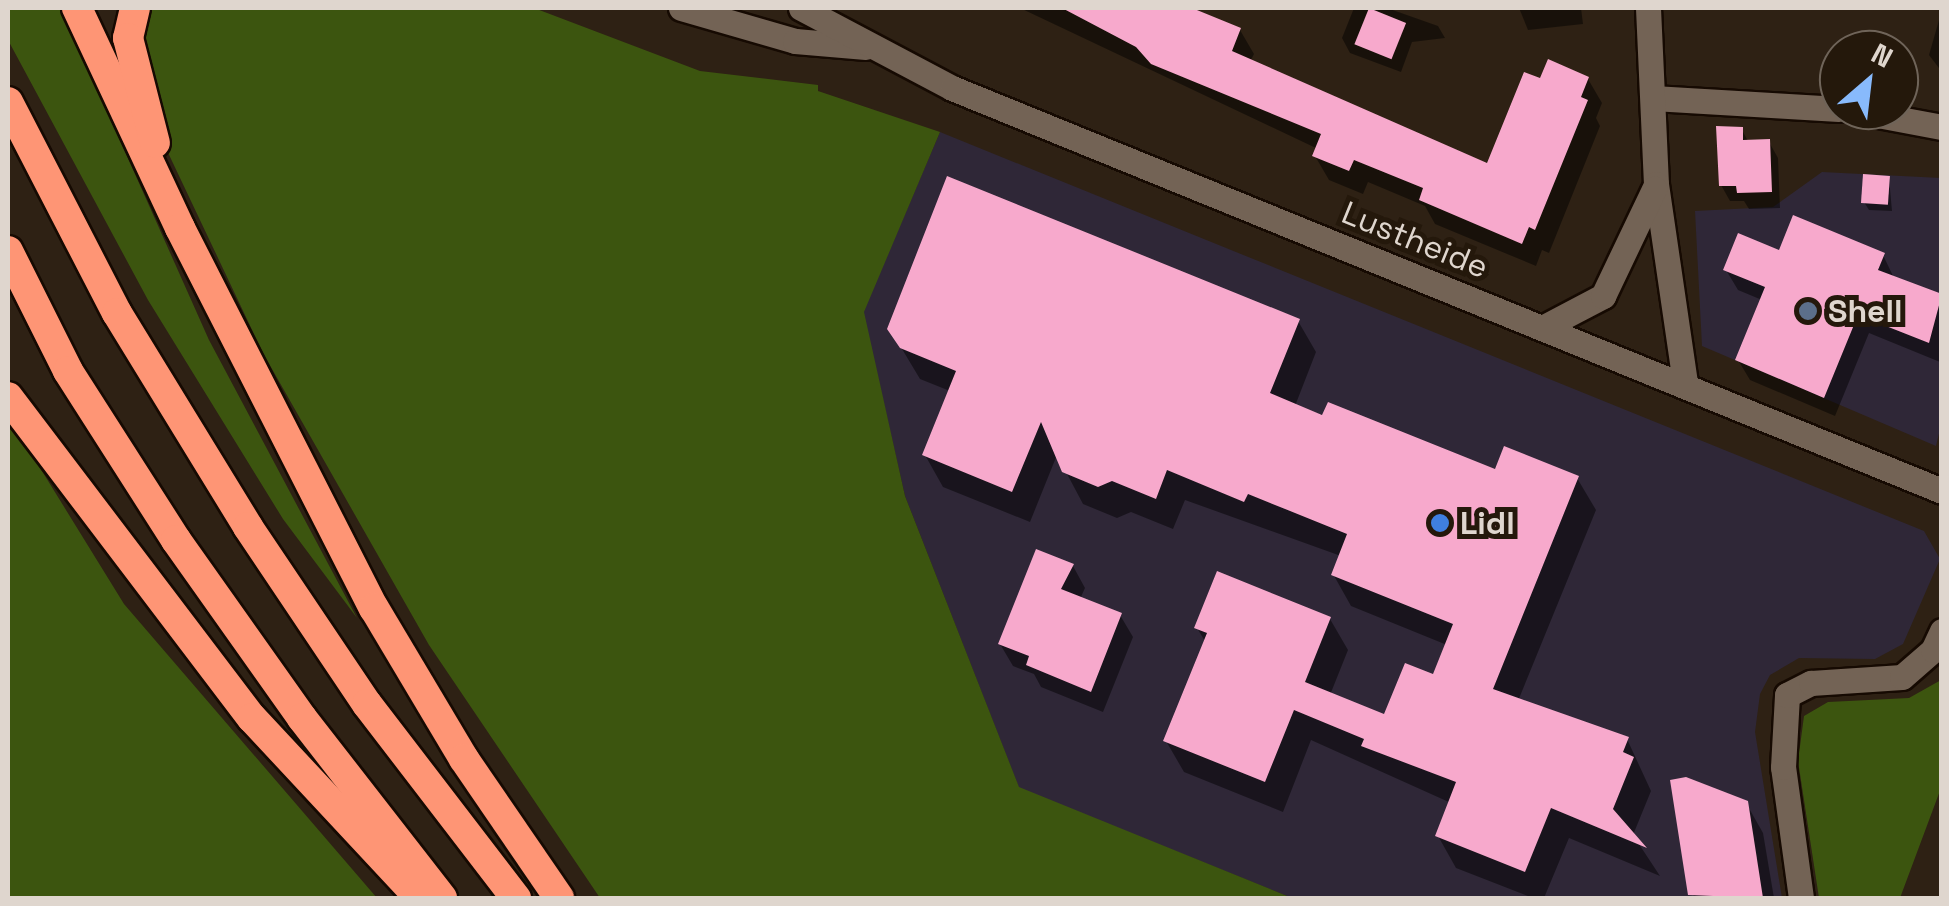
<!DOCTYPE html>
<html>
<head>
<meta charset="utf-8">
<style>
  body { margin:0 }
  #map { position:relative; width:1949px; height:906px; overflow:hidden; background:#2e2114; font-family:"Space Grotesk",sans-serif }
  div>[style] { position:absolute }
  .commercial>* { inset:0; background:#2f2737 }
  .green>* { inset:0; background:#3c550f }
  .shadow>* { inset:0; background:#0007 }
  .building>* { inset:0; background:#f7a9cc; transform-origin:0 0 }
  .roads { filter:drop-shadow(2px 0 #160a02) drop-shadow(-2px 0 #160a02) drop-shadow(0 2px #160a02) drop-shadow(0 -2px #160a02) }
  .minor>* { height:25px; margin:-12.5px; padding:0 12.5px; transform-origin:12.5px; border-radius:12.5px; background:#736355 }
  .tertiary>* { height:25px; margin:-12.5px; padding:0 12.5px; transform-origin:12.5px; border-radius:12.5px; background:#736355 }
  .secondary>* { height:25px; margin:-12.5px; padding:0 12.5px; transform-origin:12.5px; border-radius:12.5px; background:#736355 }
  .motorway>* { height:30px; margin:-15px; padding:0 15px; transform-origin:15px; border-radius:15px; background:#fe9575 }
  .dots>* { width:28px; height:28px; translate:-50% -50%; box-sizing:border-box; border:5px solid #24180b; border-radius:50% }
  span { translate:-50% -50%; white-space:nowrap; text-align:center; line-height:1.15; -webkit-text-stroke:10px #24180b; paint-order:stroke }
  .street-label { font-size:32px; color:#dfd6ce }
  .poi-label { font-size:32px; color:#dfd6ce; font-weight:700 }
  .left { translate:0 -50%; text-align:left }
  .frame { position:absolute; inset:0; border:10px solid #dfd6ce; pointer-events:none }
  .north { position:absolute; left:1819px; top:30px; width:100px; height:100px; box-sizing:border-box; background:#24180b; border:2px solid #6f6459; border-radius:50%; rotate:28deg; font-size:28px; font-weight:700; line-height:40px; text-align:center; color:#dfd6ce }
  .north::after { content:''; display:block; margin:auto; width:35px; height:45px; background:#88bafc; clip-path:polygon(50% 0,100% 100%,50% 72%,0 100%) }
</style>
</head>
<body>
<div id="map">
  <div class="commercial">
    <i style="clip-path:polygon(940px 132px,1924px 531px,1940px 559px,1903px 644px,1875px 659px,1799px 658px,1770px 675px,1760px 694px,1755px 732px,1782px 898px,1292px 898px,1019px 788px,905px 496px,863px 312px)"></i>
    <i style="clip-path:polygon(1822px 172px,1941px 178px,1942px 421px,1936px 446px,1702px 346px,1695px 211px,1773px 207px)"></i>
  </div>
  <div class="green">
    <i style="clip-path:polygon(8px 8px,61px 8px,209px 340px,357px 618px,283px 519px,148px 300px,8px 40px)"></i>
    <i style="clip-path:polygon(149px 8px,534px 8px,700px 71px,818px 85px,818px 91px,940px 132px,864px 312px,905px 496px,1019px 787px,1292px 898px,600px 898px,429px 645px,264px 355px,162px 140px,143px 63px)"></i>
    <i style="clip-path:polygon(8px 416px,124px 604px,377px 898px,8px 898px)"></i>
    <i style="clip-path:polygon(1941px 680px,1941px 788px,1900px 898px,1819px 898px,1798px 761px,1804px 716px,1828px 702px,1909px 698px)"></i>
  </div>
  <div class="shadow">
    <i style="clip-path:polygon(1020px 8px,1185px 8px,1240px 30px,1254px 54px,1250px 62px,1489px 166px,1541px 82px,1588px 79px,1602px 103px,1596px 118px,1600px 126px,1549px 253px,1542px 250px,1536px 266px,1435px 224px,1425px 206px,1368px 182px,1363px 194px,1329px 180px,1315px 156px,1318px 149px)"></i>
    <i style="clip-path:polygon(1354px 8px,1387px 8px,1438px 26px,1445px 38px,1412px 42px,1401px 72px,1350px 53px,1342px 38px)"></i>
    <i style="clip-path:polygon(1519px 8px,1581px 8px,1583px 24px,1528px 30px)"></i>
    <i style="clip-path:polygon(1941px 13px,1942px 14px,1942px 72px,1929px 55px)"></i>
    <i style="clip-path:polygon(1742px 130px,1749px 143px,1769px 142px,1778px 158px,1780px 208px,1749px 209px,1744px 201px,1730px 201px,1721px 185px)"></i>
    <i style="clip-path:polygon(1889px 178px,1892px 211px,1869px 210px,1864px 202px)"></i>
    <i style="clip-path:polygon(1781px 253px,1883px 255px,1894px 278px,1942px 297px,1940px 362px,1869px 333px,1835px 416px,1750px 380px,1738px 360px,1762px 300px,1738px 290px,1726px 270px)"></i>
    <i style="clip-path:polygon(1298px 321px,1316px 352px,1295px 406px,1496px 472px,1577px 478px,1596px 510px,1518px 701px,1627px 739px,1651px 791px,1633px 835px,1660px 876px,1569px 838px,1544px 898px,1533px 898px,1456px 868px,1438px 836px,1451px 803px,1311px 740px,1283px 812px,1184px 772px,1166px 741px,1206px 643px,1197px 628px,1330px 619px,1348px 650px,1330px 695px,1386px 717px,1434px 678px,1447px 645px,1351px 606px,1333px 574px,1341px 556px,1185px 500px,1173px 529px,1131px 512px,1117px 518px,1083px 504px,1057px 455px,1030px 522px,943px 487px,925px 455px,950px 391px,920px 379px,890px 329px)"></i>
    <i style="clip-path:polygon(1073px 566px,1085px 588px,1080px 599px,1120px 615px,1133px 637px,1103px 712px,1041px 687px,1034px 674px,1013px 666px,1000px 644px)"></i>
    <i style="clip-path:polygon(1672px 782px,1746px 803px,1763px 833px,1774px 898px,1694px 898px)"></i>
  </div>
  <div class="building">
    <i style="clip-path:polygon(1062px 8px,1192px 8px,1241px 28px,1232px 51px,1487px 163px,1524px 72px,1540px 78px,1548px 59px,1589px 77px,1581px 97px,1588px 100px,1535px 230px,1529px 227px,1522px 244px,1419px 200px,1423px 188px,1354px 160px,1349px 171px,1312px 156px,1321px 134px,1151px 64px,1136px 47px)"></i>
    <i style="left:1369px;top:8px;width:40px;height:39px;rotate:22deg"></i>
    <i style="clip-path:polygon(1716px 126px,1743px 127px,1743px 140px,1770px 139px,1772px 192px,1737px 193px,1736px 186px,1719px 186px)"></i>
    <i style="left:1863px;top:174px;width:27px;height:29px;rotate:4deg"></i>
    <i style="clip-path:polygon(947px 176px,1300px 319px,1270px 393px,1322px 415px,1328px 402px,1495px 469px,1504px 446px,1579px 476px,1493px 689px,1629px 737px,1623px 752px,1634px 757px,1613px 809px,1647px 848px,1551px 808px,1525px 872px,1435px 836px,1456px 782px,1361px 746px,1364px 739px,1294px 710px,1265px 782px,1163px 741px,1207px 633px,1194px 628px,1217px 571px,1331px 617px,1305px 682px,1384px 714px,1405px 663px,1433px 674px,1453px 624px,1331px 575px,1347px 534px,1248px 494px,1244px 502px,1167px 470px,1156px 499px,1112px 481px,1098px 487px,1062px 472px,1041px 422px,1012px 492px,922px 455px,956px 371px,900px 348px,887px 329px)"></i>
    <i style="clip-path:polygon(1793px 215px,1885px 253px,1878px 270px,1942px 294px,1929px 343px,1858px 315px,1824px 398px,1735px 360px,1765px 287px,1723px 270px,1738px 233px,1779px 250px)"></i>
    <i style="clip-path:polygon(1036px 549px,1074px 564px,1061px 589px,1122px 613px,1091px 692px,1026px 665px,1029px 656px,998px 644px)"></i>
    <i style="clip-path:polygon(1686px 777px,1748px 801px,1763px 898px,1688px 895px,1670px 780px)"></i>
  </div>
  <div class="roads">
    <div class="minor">
      <i style="left:1653px;top:98px;width:186px;rotate:3.4deg"></i>
      <i style="left:1851px;top:110px;width:93px;rotate:10.6deg"></i>
      <i style="left:1801px;top:898px;width:132px;rotate:-97.8deg"></i>
      <i style="left:1783px;top:767px;width:72px;rotate:-86.8deg"></i>
      <i style="left:1787px;top:695px;width:27px;rotate:-27deg"></i>
      <i style="left:1811px;top:683px;width:91px;rotate:-3.8deg"></i>
      <i style="left:1902px;top:677px;width:41px;rotate:-41.1deg"></i>
      <i style="left:1933px;top:650px;width:21px;rotate:-65deg"></i>
    </div>
    <div class="tertiary">
      <i style="left:1648px;top:8px;width:176px;rotate:87.4deg"></i>
      <i style="left:1656px;top:184px;width:200px;rotate:81.7deg"></i>
      <i style="left:1544px;top:327px;width:67px;rotate:-27.7deg"></i>
      <i style="left:1603px;top:296px;width:119px;rotate:-64.5deg"></i>
    </div>
    <div class="secondary">
      <i style="left:681px;top:8px;width:119px;rotate:16.1deg"></i>
      <i style="left:795px;top:41px;width:71px;rotate:4.8deg"></i>
      <i style="left:801px;top:8px;width:171px;rotate:27.9deg"></i>
      <i style="left:952px;top:88px;width:1069px;rotate:22.15deg"></i>
    </div>
    <div class="motorway">
      <i style="left:77px;top:8px;width:243px;rotate:64.9deg"></i>
      <i style="left:180px;top:228px;width:427px;rotate:63deg"></i>
      <i style="left:374px;top:608px;width:176px;rotate:59.2deg"></i>
      <i style="left:464px;top:759px;width:168px;rotate:55.6deg"></i>
      <i style="left:135px;top:8px;width:31px;rotate:103deg"></i>
      <i style="left:128px;top:38px;width:108px;rotate:75.6deg"></i>
      <i style="left:8px;top:102px;width:237px;rotate:62.7deg"></i>
      <i style="left:117px;top:313px;width:251px;rotate:58.5deg"></i>
      <i style="left:248px;top:527px;width:213px;rotate:56.1deg"></i>
      <i style="left:367px;top:704px;width:245px;rotate:52.5deg"></i>
      <i style="left:8px;top:251px;width:134px;rotate:63.4deg"></i>
      <i style="left:68px;top:371px;width:201px;rotate:57.4deg"></i>
      <i style="left:176px;top:540px;width:218px;rotate:54.7deg"></i>
      <i style="left:302px;top:718px;width:228px;rotate:52.1deg"></i>
      <i style="left:8px;top:397px;width:403px;rotate:52.8deg"></i>
      <i style="left:252px;top:718px;width:246px;rotate:47deg"></i>
    </div>
  </div>
  <div class="dots">
    <i style="left:1808px;top:311px;background:#5c6f8a"></i>
    <i style="left:1440px;top:523px;background:#3f7fe0"></i>
  </div>
  <div class="street-label">
    <span style="left:1415px;top:240px;rotate:22deg">Lustheide</span>
  </div>
  <div class="poi-label">
    <span class="left" style="left:1828px;top:311px">Shell</span>
    <span class="left" style="left:1460px;top:523px">Lidl</span>
  </div>
  <div class="frame"></div>
  <div class="north">N</div>
</div>
</body>
</html>
